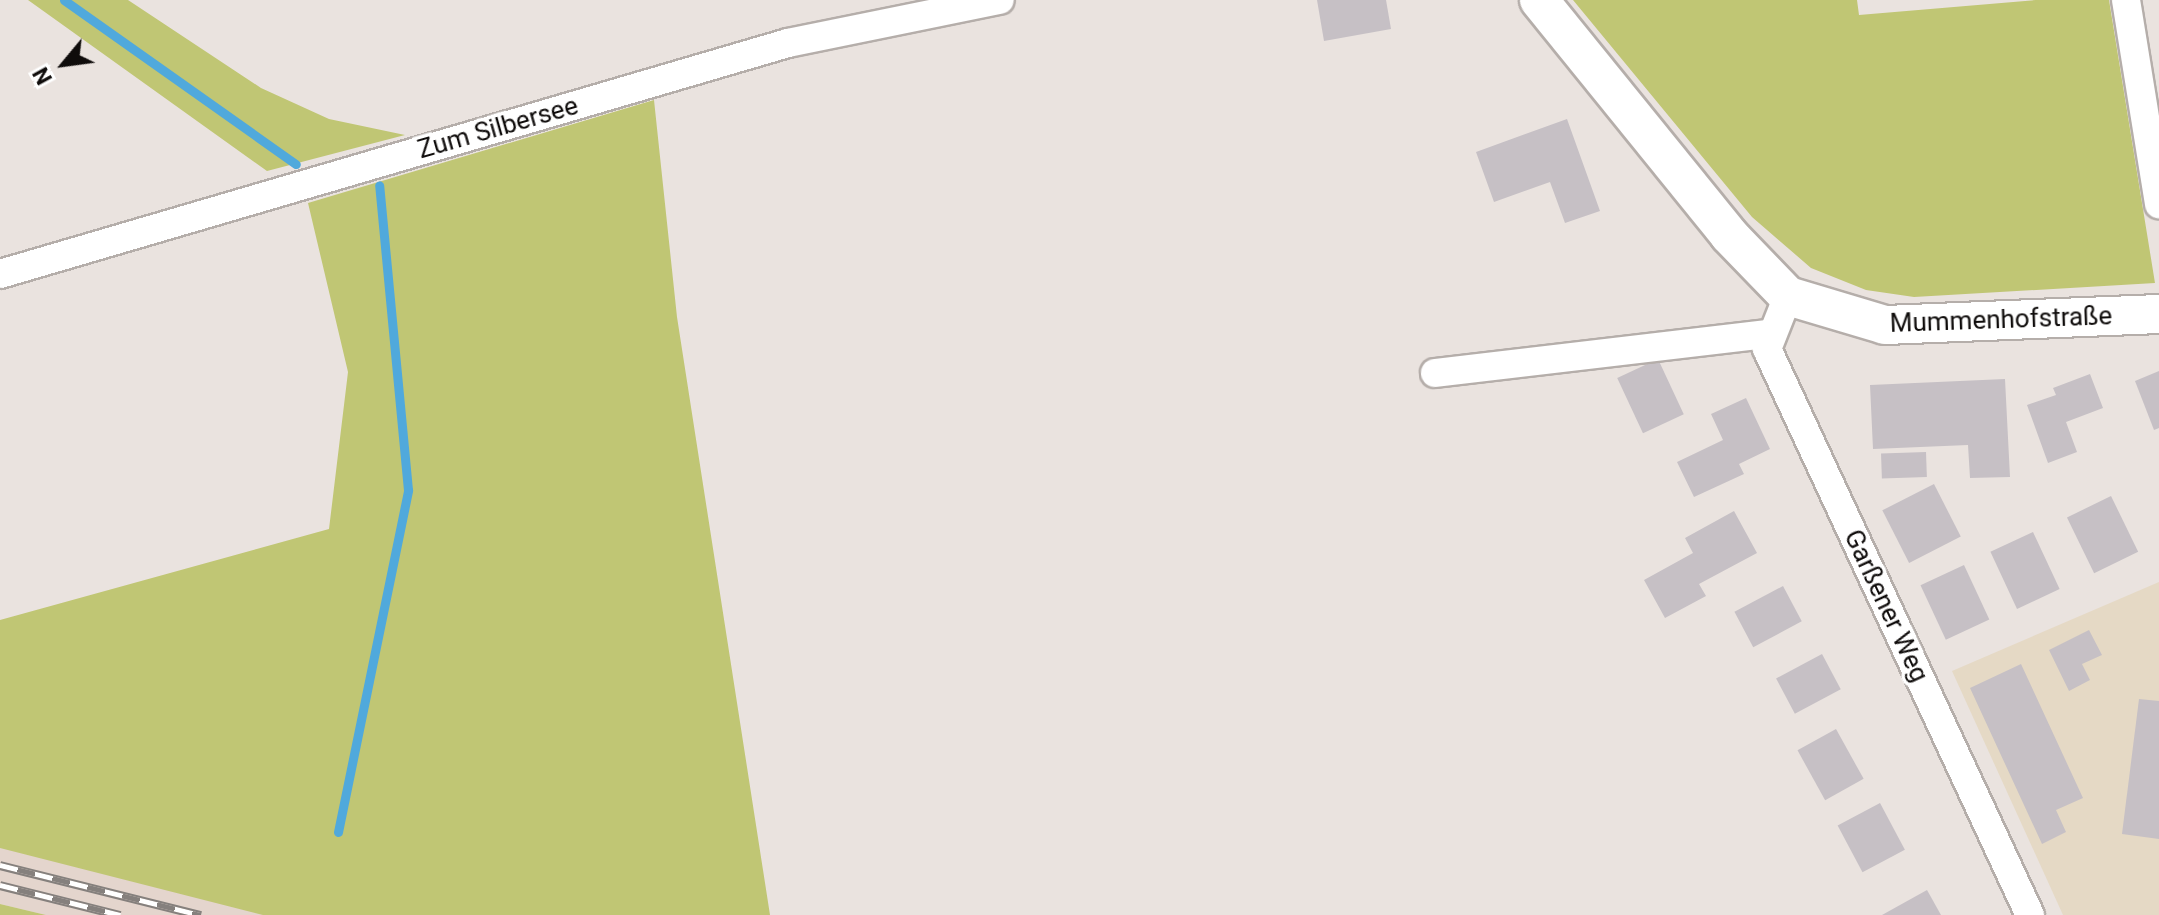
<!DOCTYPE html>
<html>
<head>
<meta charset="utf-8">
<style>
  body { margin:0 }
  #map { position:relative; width:2159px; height:915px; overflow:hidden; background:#eae3df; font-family:Roboto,sans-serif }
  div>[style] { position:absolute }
  .commercial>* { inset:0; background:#e5d9c5 }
  .built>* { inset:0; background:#e4d5cd }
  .green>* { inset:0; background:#c0c674 }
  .stream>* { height:9px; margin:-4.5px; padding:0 4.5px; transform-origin:4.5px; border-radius:4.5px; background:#50a9dc }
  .building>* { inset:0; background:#c6c0c5; transform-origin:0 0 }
  .roads { filter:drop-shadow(2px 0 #b5aeaa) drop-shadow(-2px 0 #b5aeaa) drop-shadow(0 2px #b5aeaa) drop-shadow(0 -2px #b5aeaa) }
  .street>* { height:28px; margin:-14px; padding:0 14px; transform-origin:14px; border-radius:14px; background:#fff }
  .secondary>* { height:38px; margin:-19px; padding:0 19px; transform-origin:19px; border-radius:19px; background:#fff }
  .rail>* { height:9px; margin-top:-4.5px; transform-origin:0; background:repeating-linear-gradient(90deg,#fff 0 18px,#85807d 0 36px); box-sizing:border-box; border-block:2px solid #85807d }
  span { translate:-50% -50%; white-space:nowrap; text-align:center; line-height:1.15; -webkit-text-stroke:7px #fff; paint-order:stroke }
  .street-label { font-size:26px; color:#0f0c0b }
  .north { position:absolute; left:24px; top:24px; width:80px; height:80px; -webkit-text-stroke:6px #fff; paint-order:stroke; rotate:241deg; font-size:22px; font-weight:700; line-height:32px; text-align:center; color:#0f0c0b }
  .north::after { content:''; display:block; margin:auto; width:28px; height:36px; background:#0f0c0b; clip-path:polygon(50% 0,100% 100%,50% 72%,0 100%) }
</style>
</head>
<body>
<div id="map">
  <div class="commercial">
    <i style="clip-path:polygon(2159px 582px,2159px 915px,2063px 915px,1952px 671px)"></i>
  </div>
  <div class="built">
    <i style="clip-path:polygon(0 844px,281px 915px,46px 915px,0 904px)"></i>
  </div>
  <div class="green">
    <i style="clip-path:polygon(28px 0,128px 0,261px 88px,329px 119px,405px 135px,267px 171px)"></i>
    <i style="clip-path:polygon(1573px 0,1857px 0,1859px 15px,2036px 0,2109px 0,2155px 283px,1914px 297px,1866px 290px,1811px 268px,1752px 217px)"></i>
    <i style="clip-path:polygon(654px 100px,677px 317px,770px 915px,263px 915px,0 848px,0 620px,329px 529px,348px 372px,308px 203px)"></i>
    <i style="clip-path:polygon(0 904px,46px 915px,0 915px)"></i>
  </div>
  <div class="stream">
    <i style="left:64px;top:0;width:284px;rotate:35.3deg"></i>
    <i style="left:338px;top:832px;width:349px;rotate:-78.4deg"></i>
    <i style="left:408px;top:490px;width:306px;rotate:-95.4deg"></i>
  </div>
  <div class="building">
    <i style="clip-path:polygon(1317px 0,1386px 0,1391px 29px,1324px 41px)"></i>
    <i style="clip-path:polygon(1567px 119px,1600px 211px,1565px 223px,1550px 182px,1494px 202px,1476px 152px)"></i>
    <i style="left:1658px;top:359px;width:61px;height:45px;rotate:65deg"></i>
    <i style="clip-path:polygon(2159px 371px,2159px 428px,2154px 430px,2135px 381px)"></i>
    <i style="clip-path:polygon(2090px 374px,2103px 408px,2066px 422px,2077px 452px,2048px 463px,2027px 405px,2056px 395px,2053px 388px)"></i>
    <i style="clip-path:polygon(2005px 379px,2010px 477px,1970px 478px,1968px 445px,1873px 449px,1870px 385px)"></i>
    <i style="clip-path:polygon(1746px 398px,1770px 449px,1739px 464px,1744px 474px,1694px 497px,1677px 462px,1723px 440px,1711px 414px)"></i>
    <i style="left:1926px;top:452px;width:25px;height:45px;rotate:88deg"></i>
    <i style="left:1934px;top:484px;width:59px;height:58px;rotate:63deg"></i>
    <i style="left:2111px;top:496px;width:62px;height:49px;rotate:64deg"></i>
    <i style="clip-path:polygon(1734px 511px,1757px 553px,1699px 584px,1706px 596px,1665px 618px,1644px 580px,1693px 553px,1685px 538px)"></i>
    <i style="left:2033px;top:532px;width:63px;height:47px;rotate:65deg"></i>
    <i style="left:1964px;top:565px;width:60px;height:48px;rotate:65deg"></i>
    <i style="left:1783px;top:586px;width:40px;height:55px;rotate:62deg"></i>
    <i style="clip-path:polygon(2089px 630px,2102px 655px,2082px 664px,2090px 680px,2069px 691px,2049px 650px)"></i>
    <i style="left:1822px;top:654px;width:40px;height:52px;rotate:62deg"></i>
    <i style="clip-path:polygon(2021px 664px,2083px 798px,2056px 810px,2066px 832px,2042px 844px,1970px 688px)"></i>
    <i style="clip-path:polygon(2139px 699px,2159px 701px,2159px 839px,2122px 834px)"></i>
    <i style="left:1836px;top:729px;width:57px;height:44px;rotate:61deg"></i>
    <i style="left:1880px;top:803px;width:53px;height:48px;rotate:62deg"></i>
    <i style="clip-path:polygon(1927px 890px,1941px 915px,1882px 915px)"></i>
  </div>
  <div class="roads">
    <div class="street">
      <i style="left:2126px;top:0;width:207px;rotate:80.8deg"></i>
      <i style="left:0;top:274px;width:821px;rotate:-16.34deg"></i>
      <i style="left:788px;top:43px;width:216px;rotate:-11.5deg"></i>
      <i style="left:1788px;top:296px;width:57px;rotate:111.6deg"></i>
      <i style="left:1767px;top:349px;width:624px;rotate:65.08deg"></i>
      <i style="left:1435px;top:373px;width:336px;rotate:-6.7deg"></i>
    </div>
    <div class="secondary">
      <i style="left:1539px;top:0;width:302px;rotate:51deg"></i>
      <i style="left:1729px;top:235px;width:85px;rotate:46deg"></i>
      <i style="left:1788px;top:296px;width:101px;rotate:16.6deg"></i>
      <i style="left:1885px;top:325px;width:274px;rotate:-2.3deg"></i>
    </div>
  </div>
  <div class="rail">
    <i style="left:0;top:865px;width:207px;rotate:14deg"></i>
    <i style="left:0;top:885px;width:124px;rotate:14deg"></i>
  </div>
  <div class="street-label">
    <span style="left:498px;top:128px;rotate:-16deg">Zum Silbersee</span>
    <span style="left:2001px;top:320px;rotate:-2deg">Mummenhofstraße</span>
    <span style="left:1886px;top:606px;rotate:65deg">Garßener Weg</span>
  </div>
  <div class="north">N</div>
</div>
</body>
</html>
